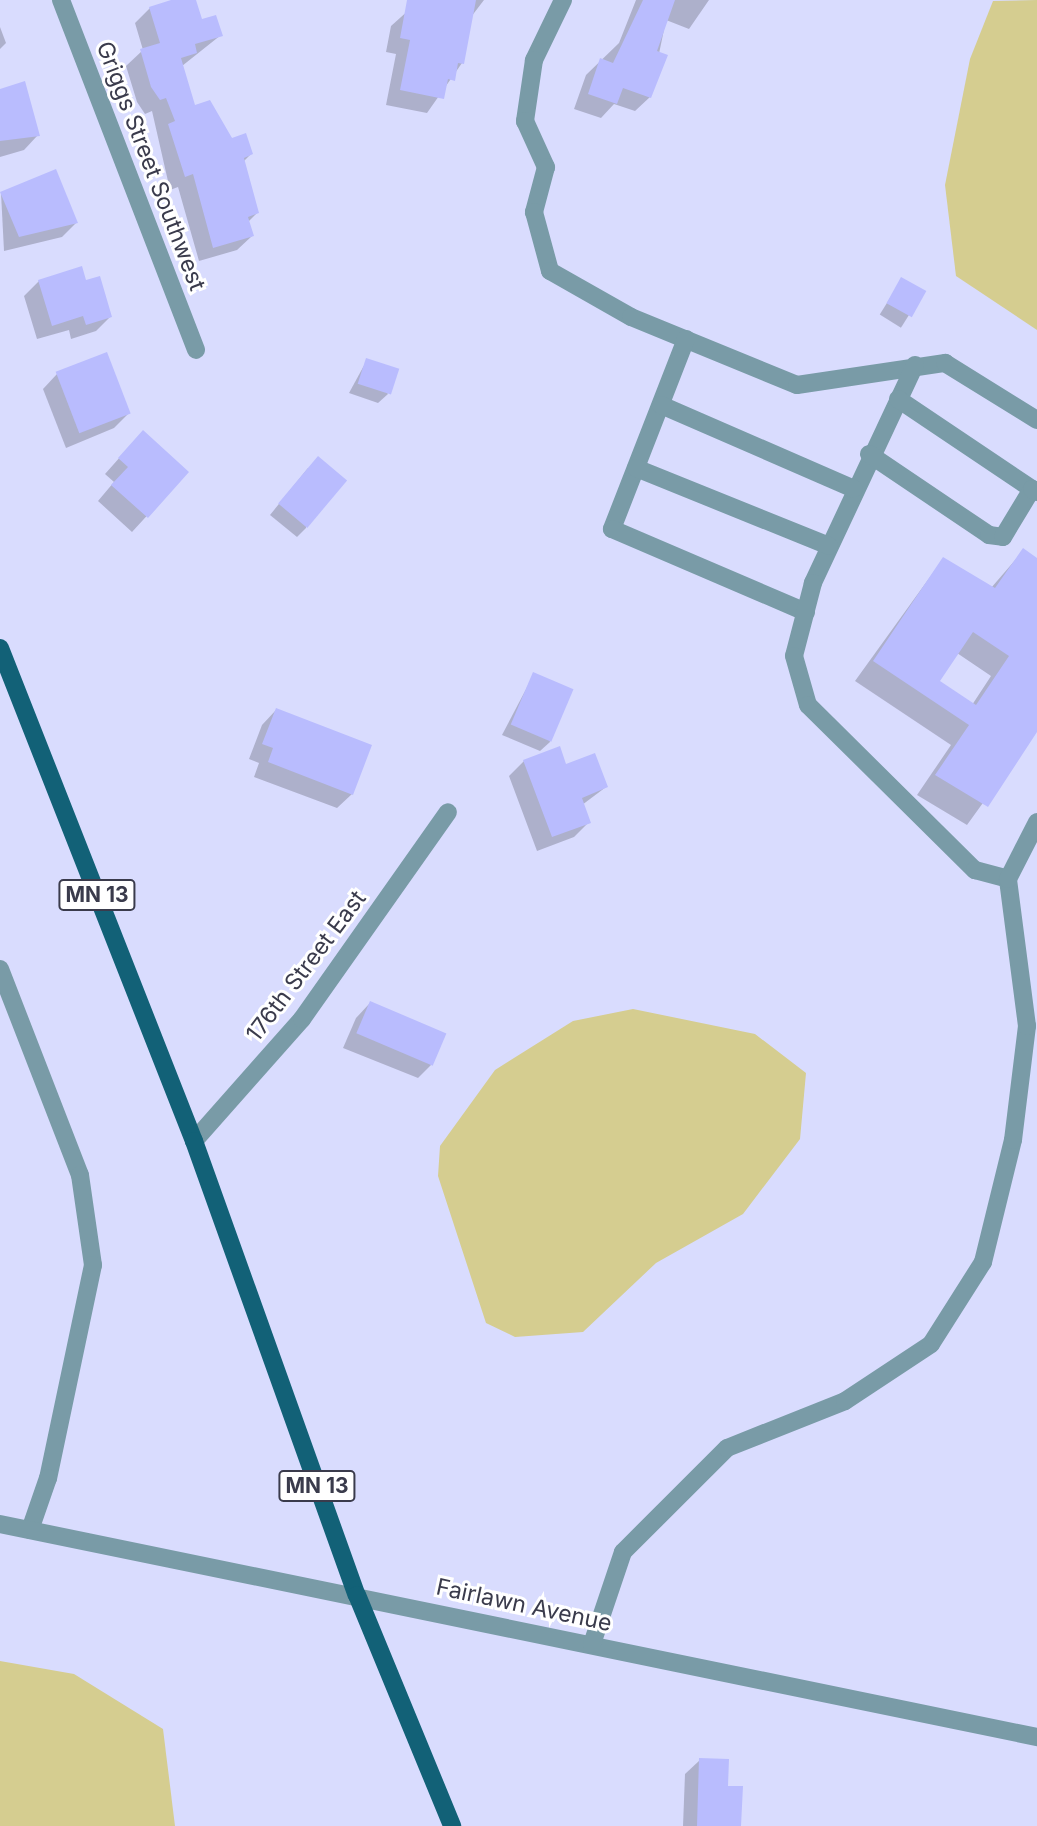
<!DOCTYPE html>
<html>
<head>
<meta charset="utf-8">
<style>
  body { margin:0 }
  #map { position:relative; width:1037px; height:1826px; overflow:hidden; background:#d9dcfe; font-family:Inter,sans-serif }
  div>[style] { position:absolute }
  .green>* { inset:0; background:#d5cd90 }
  .shadow>* { inset:0; background:#0003; transform-origin:0 0 }
  .building>* { inset:0; background:#b9bcfe; transform-origin:0 0 }
  .minor>* { height:18px; margin:-9px; padding:0 9px; transform-origin:9px; border-radius:9px; background:#799ba7 }
  .major>* { height:18px; margin:-9px; padding:0 9px; transform-origin:9px; border-radius:9px; background:#126177 }
  span { translate:-50% -50%; white-space:nowrap; text-align:center; line-height:1.15; -webkit-text-stroke:6px #fff; paint-order:stroke }
  .shield-label span { padding:2px 5px; background:#fff; border:2px solid; border-radius:5px; -webkit-text-stroke-width:0 }
  .shield-label { font-size:21px; color:#3a3b4c; font-weight:700 }
  .street-label { font-size:23px; color:#3a3b4c }
</style>
</head>
<body>
<div id="map">
  <div class="green">
    <i style="clip-path:polygon(1037px 0,1037px 330px,956px 276px,945px 185px,970px 59px,993px 1px)"></i>
    <i style="clip-path:polygon(633px 1009px,755px 1034px,806px 1073px,800px 1139px,743px 1214px,656px 1263px,583px 1332px,515px 1337px,486px 1323px,438px 1176px,440px 1146px,495px 1070px,573px 1021px)"></i>
    <i style="clip-path:polygon(0 1661px,74px 1674px,163px 1729px,175px 1826px,0 1826px)"></i>
  </div>
  <div class="shadow">
    <i style="clip-path:polygon(177px 0,194px 0,200px 22px,221px 35px,182px 66px,194px 107px,251px 154px,243px 162px,257px 213px,248px 222px,252px 236px,237px 250px,199px 261px,178px 187px,170px 190px,152px 111px,145px 114px,137px 102px,126px 66px,143px 50px,135px 23px,150px 8px)"></i>
    <i style="clip-path:polygon(420px 0,484px 0,471px 17px,462px 63px,427px 113px,386px 105px,396px 54px,386px 52px,391px 26px)"></i>
    <i style="clip-path:polygon(636px 0,709px 0,689px 29px,666px 20px,650px 97px,635px 111px,614px 104px,601px 118px,574px 109px,586px 75px,619px 43px)"></i>
    <i style="clip-path:polygon(0 27px,6px 43px,0 49px)"></i>
    <i style="clip-path:polygon(0 90px,38px 135px,24px 150px,0 157px)"></i>
    <i style="clip-path:polygon(1px 193px,76px 223px,62px 237px,4px 251px)"></i>
    <i style="left:902px;top:279px;width:25px;height:42px;rotate:32deg"></i>
    <i style="clip-path:polygon(39px 281px,84px 282px,110px 317px,96px 331px,71px 339px,69px 330px,37px 339px,24px 296px)"></i>
    <i style="clip-path:polygon(367px 360px,388px 394px,378px 403px,349px 393px)"></i>
    <i style="clip-path:polygon(57px 374px,129px 413px,114px 428px,66px 448px,43px 389px)"></i>
    <i style="clip-path:polygon(129px 447px,187px 472px,132px 532px,98px 501px,114px 482px,105px 474px)"></i>
    <i style="clip-path:polygon(308px 468px,306px 528px,297px 537px,270px 515px)"></i>
    <i style="clip-path:polygon(evenodd,1023px 551px,1037px 560px,1037px 728px,967px 825px,917px 795px,951px 745px,855px 681px,943px 559px,991px 588px,1023px 551px,957px 653px,991px 676px,972px 705px,938px 682px,957px 653px)"></i>
    <i style="clip-path:polygon(534px 674px,550px 742px,540px 751px,502px 735px)"></i>
    <i style="clip-path:polygon(276px 710px,352px 794px,337px 808px,254px 777px,259px 763px,249px 759px,262px 725px)"></i>
    <i style="clip-path:polygon(524px 761px,606px 787px,582px 805px,589px 822px,574px 837px,537px 851px,509px 776px)"></i>
    <i style="clip-path:polygon(370px 1003px,445px 1034px,433px 1063px,418px 1078px,343px 1048px,356px 1018px)"></i>
    <i style="clip-path:polygon(700px 1760px,727px 1787px,740px 1826px,683px 1826px,685px 1774px)"></i>
  </div>
  <div class="building">
    <i style="clip-path:polygon(171px 0,196px 0,202px 19px,216px 15px,223px 36px,195px 44px,197px 53px,181px 58px,195px 105px,210px 100px,232px 138px,246px 133px,253px 154px,244px 158px,259px 213px,248px 217px,254px 236px,213px 248px,193px 174px,185px 177px,168px 124px,175px 121px,166px 98px,160px 100px,151px 87px,140px 49px,160px 43px,149px 7px)"></i>
    <i style="clip-path:polygon(407px 0,476px 0,464px 64px,458px 63px,455px 81px,448px 79px,444px 99px,400px 90px,410px 40px,400px 38px)"></i>
    <i style="clip-path:polygon(643px 0,675px 0,657px 51px,668px 55px,651px 98px,623px 88px,617px 104px,588px 94px,600px 58px,613px 63px)"></i>
    <i style="clip-path:polygon(25px 81px,40px 136px,0 141px,0 89px)"></i>
    <i style="clip-path:polygon(56px 169px,78px 223px,19px 237px,0 192px)"></i>
    <i style="clip-path:polygon(82px 266px,86px 280px,100px 276px,112px 317px,86px 325px,83px 316px,52px 326px,38px 280px)"></i>
    <i style="left:901px;top:277px;width:29px;height:30px;rotate:29deg"></i>
    <i style="left:107px;top:352px;width:66px;height:55px;rotate:69deg"></i>
    <i style="left:366px;top:358px;width:35px;height:27px;rotate:18deg"></i>
    <i style="clip-path:polygon(143px 430px,189px 472px,148px 518px,111px 485px,128px 467px,118px 458px)"></i>
    <i style="left:318px;top:456px;width:38px;height:62px;rotate:40deg"></i>
    <i style="clip-path:polygon(evenodd,1023px 548px,1037px 558px,1037px 732px,988px 807px,935px 775px,969px 725px,873px 661px,943px 557px,995px 588px,1023px 548px,973px 632px,1009px 656px,976px 705px,940px 681px,973px 632px)"></i>
    <i style="left:533px;top:672px;width:44px;height:57px;rotate:23deg"></i>
    <i style="clip-path:polygon(276px 708px,372px 745px,353px 795px,268px 762px,273px 748px,262px 744px)"></i>
    <i style="clip-path:polygon(560px 746px,566px 764px,595px 753px,608px 787px,582px 798px,591px 823px,552px 837px,523px 760px)"></i>
    <i style="left:370px;top:1001px;width:83px;height:35px;rotate:23deg"></i>
    <i style="clip-path:polygon(699px 1758px,729px 1759px,728px 1786px,743px 1786px,741px 1826px,697px 1826px)"></i>
  </div>
  <div class="minor">
    <i style="left:61px;top:0;width:375px;rotate:68.9deg"></i>
    <i style="left:563px;top:0;width:67px;rotate:115.8deg"></i>
    <i style="left:534px;top:60px;width:62px;rotate:98.4deg"></i>
    <i style="left:525px;top:121px;width:51px;rotate:65.5deg"></i>
    <i style="left:546px;top:167px;width:47px;rotate:104.9deg"></i>
    <i style="left:534px;top:212px;width:61px;rotate:74.8deg"></i>
    <i style="left:550px;top:271px;width:93px;rotate:29.6deg"></i>
    <i style="left:631px;top:317px;width:179px;rotate:22.3deg"></i>
    <i style="left:797px;top:385px;width:150px;rotate:-8.5deg"></i>
    <i style="left:945px;top:363px;width:108px;rotate:31.8deg"></i>
    <i style="left:686px;top:339px;width:204px;rotate:111.3deg"></i>
    <i style="left:612px;top:529px;width:211px;rotate:23.2deg"></i>
    <i style="left:915px;top:365px;width:241px;rotate:115.1deg"></i>
    <i style="left:813px;top:583px;width:75px;rotate:104.6deg"></i>
    <i style="left:794px;top:656px;width:51px;rotate:74.1deg"></i>
    <i style="left:808px;top:705px;width:235px;rotate:44.7deg"></i>
    <i style="left:975px;top:870px;width:34px;rotate:15deg"></i>
    <i style="left:898px;top:399px;width:161px;rotate:33.9deg"></i>
    <i style="left:661px;top:405px;width:210px;rotate:23.5deg"></i>
    <i style="left:869px;top:454px;width:145px;rotate:34deg"></i>
    <i style="left:989px;top:535px;width:14px;rotate:8deg"></i>
    <i style="left:1003px;top:537px;width:56px;rotate:-58.9deg"></i>
    <i style="left:1032px;top:489px;width:6px;rotate:31deg"></i>
    <i style="left:636px;top:468px;width:208px;rotate:22deg"></i>
    <i style="left:0;top:969px;width:221px;rotate:68.8deg"></i>
    <i style="left:80px;top:1175px;width:91px;rotate:81.8deg"></i>
    <i style="left:93px;top:1265px;width:218px;rotate:101.9deg"></i>
    <i style="left:48px;top:1478px;width:55px;rotate:109.1deg"></i>
    <i style="left:194px;top:1141px;width:163px;rotate:-48.5deg"></i>
    <i style="left:302px;top:1019px;width:253px;rotate:-54.8deg"></i>
    <i style="left:0;top:1524px;width:1059px;rotate:11.61deg"></i>
    <i style="left:592px;top:1644px;width:97px;rotate:-71.4deg"></i>
    <i style="left:623px;top:1552px;width:147px;rotate:-45deg"></i>
    <i style="left:727px;top:1448px;width:127px;rotate:-21.7deg"></i>
    <i style="left:845px;top:1401px;width:103px;rotate:-33.5deg"></i>
    <i style="left:931px;top:1344px;width:97px;rotate:-57.6deg"></i>
    <i style="left:983px;top:1262px;width:126px;rotate:-76.2deg"></i>
    <i style="left:1013px;top:1140px;width:115px;rotate:-83deg"></i>
    <i style="left:1027px;top:1026px;width:148px;rotate:-97.4deg"></i>
    <i style="left:1008px;top:879px;width:64px;rotate:-63deg"></i>
  </div>
  <div class="major">
    <i style="left:0;top:648px;width:530px;rotate:68.52deg"></i>
    <i style="left:194px;top:1141px;width:482px;rotate:70.3deg"></i>
    <i style="left:357px;top:1595px;width:250px;rotate:67.6deg"></i>
  </div>
  <div class="shield-label">
    <span style="left:97px;top:895px">MN 13</span>
    <span style="left:317px;top:1486px">MN 13</span>
  </div>
  <div class="street-label">
    <span style="left:151px;top:166px;rotate:69deg">Griggs Street Southwest</span>
    <span style="left:306px;top:966px;rotate:-53deg">176th Street East</span>
    <span style="left:524px;top:1605px;rotate:12deg">Fairlawn Avenue</span>
  </div>
</div>
</body>
</html>
